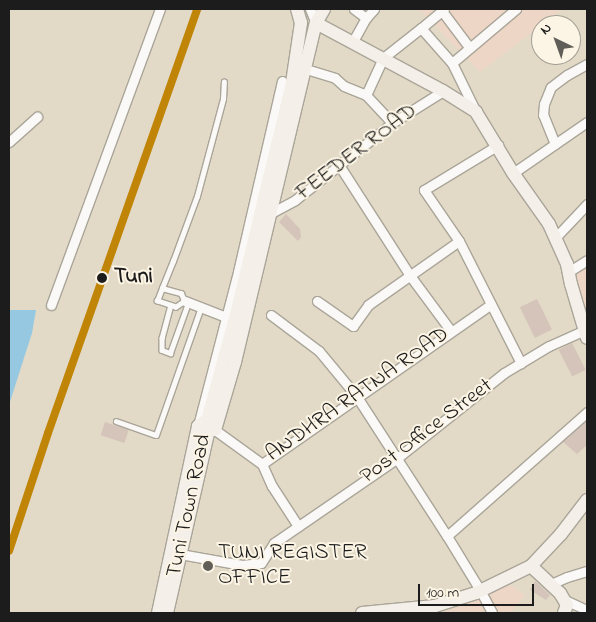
<!DOCTYPE html>
<html>
<head>
<meta charset="utf-8">
<style>
  body { margin:0 }
  #map { position:relative; width:596px; height:622px; overflow:hidden; background:#e2dac7; font-family:"Indie Flower",sans-serif }
  div>[style] { position:absolute }
  .built>* { inset:0; background:#edd6c5 }
  .water>* { inset:0; background:#96c8e2 }
  .building>* { inset:0; background:#d4c4ba; transform-origin:0 0 }
  .roads { filter:drop-shadow(1px 0 #aaa599) drop-shadow(-1px 0 #aaa599) drop-shadow(0 1px #aaa599) drop-shadow(0 -1px #aaa599) }
  .lane>* { height:4.5px; margin:-2.25px; padding:0 2.25px; transform-origin:2.25px; border-radius:2.25px; background:#fbf9f7 }
  .street>* { height:9px; margin:-4.5px; padding:0 4.5px; transform-origin:4.5px; border-radius:4.5px; background:#fbf9f7 }
  .secondary>* { height:12px; margin:-6px; padding:0 6px; transform-origin:6px; border-radius:6px; background:#f4f0e9 }
  .rail-1>* { height:8px; margin:-4px; padding:0 4px; transform-origin:4px; border-radius:4px; background:#c08407 }
  .dots>* { width:14px; height:14px; translate:-50% -50%; box-sizing:border-box; border:2px solid #fcf5e5; border-radius:50% }
  span { translate:-50% -50%; white-space:nowrap; text-align:center; line-height:1.15; -webkit-text-stroke:4px #fcf5e5; paint-order:stroke }
  .street-label { font-size:22px; color:#1c1c1c }
  .stop-label { font-size:22px; color:#1c1c1c; font-weight:700 }
  .left { translate:0 -50%; text-align:left }
  .poi-label { font-size:22px; color:#1c1c1c }
  .frame { position:absolute; inset:0; border:10px solid #1c1c1c; pointer-events:none }
  .north { position:absolute; left:531px; top:15px; width:50px; height:50px; box-sizing:border-box; background:#fcf5e5; border:1px solid #a29e95; border-radius:50%; rotate:318deg; font-size:14px; font-weight:700; line-height:20px; text-align:center; color:#1c1c1c }
  .north::after { content:''; display:block; margin:auto; width:18px; height:22px; background:#615e58; clip-path:polygon(50% 0,100% 100%,50% 72%,0 100%) }
  .scale { position:absolute; left:418px; top:584px; width:116px; height:22px; box-sizing:border-box; border:2px solid #1c1c1c; border-top:0; padding-left:6px; font-size:15px; line-height:18px; white-space:nowrap; color:#1c1c1c; -webkit-text-stroke:4px #fcf5e5; paint-order:stroke }
</style>
</head>
<body>
<div id="map">
  <div class="built">
    <i style="clip-path:polygon(419px 9px,563px 9px,480px 72px)"></i>
    <i style="clip-path:polygon(587px 267px,587px 310px,574px 275px)"></i>
    <i style="clip-path:polygon(510px 585px,525px 595px,510px 613px,447px 613px,446px 611px)"></i>
  </div>
  <div class="water">
    <i style="clip-path:polygon(9px 310px,36px 310px,32px 333px,9px 405px)"></i>
  </div>
  <div class="building">
    <i style="clip-path:polygon(286px 214px,300px 229px,301px 237px,298px 241px,279px 222px)"></i>
    <i style="left:537px;top:299px;width:34px;height:19px;rotate:64deg"></i>
    <i style="left:572px;top:343px;width:30px;height:15px;rotate:63deg"></i>
    <i style="clip-path:polygon(587px 420px,587px 445px,577px 454px,563px 442px)"></i>
    <i style="left:105px;top:422px;width:25px;height:14px;rotate:18deg"></i>
    <i style="clip-path:polygon(535px 581px,550px 595px,546px 600px,530px 590px)"></i>
  </div>
  <div class="roads">
    <div class="lane">
      <i style="left:162px;top:288px;width:20px;rotate:15deg"></i>
      <i style="left:181px;top:293px;width:9px;rotate:63deg"></i>
      <i style="left:185px;top:301px;width:11px;rotate:146deg"></i>
      <i style="left:176px;top:307px;width:20px;rotate:-162deg"></i>
      <i style="left:157px;top:301px;width:14px;rotate:-69deg"></i>
      <i style="left:162px;top:288px;width:29px;rotate:-68deg"></i>
      <i style="left:173px;top:261px;width:69px;rotate:-69.7deg"></i>
      <i style="left:197px;top:196px;width:100px;rotate:-75deg"></i>
      <i style="left:223px;top:99px;width:17px;rotate:-87deg"></i>
      <i style="left:171px;top:305px;width:34px;rotate:105deg"></i>
      <i style="left:162px;top:338px;width:12px;rotate:90deg"></i>
      <i style="left:162px;top:350px;width:9px;rotate:21deg"></i>
      <i style="left:170px;top:353px;width:53px;rotate:-70.2deg"></i>
      <i style="left:116px;top:421px;width:42px;rotate:19.3deg"></i>
      <i style="left:156px;top:435px;width:136px;rotate:-70.6deg"></i>
    </div>
    <div class="street">
      <i style="left:310px;top:9px;width:15px;rotate:67deg"></i>
      <i style="left:354px;top:9px;width:15px;rotate:37deg"></i>
      <i style="left:366px;top:18px;width:12px;rotate:-48deg"></i>
      <i style="left:444px;top:9px;width:30px;rotate:140deg"></i>
      <i style="left:421px;top:28px;width:47px;rotate:48.5deg"></i>
      <i style="left:452px;top:63px;width:84px;rotate:-40.2deg"></i>
      <i style="left:442px;top:11px;width:45px;rotate:53.1deg"></i>
      <i style="left:352px;top:43px;width:29px;rotate:-61deg"></i>
      <i style="left:452px;top:63px;width:55px;rotate:63.9deg"></i>
      <i style="left:306px;top:69px;width:30px;rotate:17deg"></i>
      <i style="left:335px;top:78px;width:12px;rotate:42deg"></i>
      <i style="left:344px;top:86px;width:24px;rotate:22deg"></i>
      <i style="left:366px;top:95px;width:41px;rotate:-65.3deg"></i>
      <i style="left:383px;top:58px;width:48px;rotate:-38.3deg"></i>
      <i style="left:282px;top:81px;width:196px;rotate:103deg"></i>
      <i style="left:238px;top:272px;width:159px;rotate:104.6deg"></i>
      <i style="left:198px;top:426px;width:17px;rotate:13deg"></i>
      <i style="left:215px;top:430px;width:58px;rotate:35.9deg"></i>
      <i style="left:262px;top:464px;width:279px;rotate:-34.9deg"></i>
      <i style="left:366px;top:95px;width:38px;rotate:47deg"></i>
      <i style="left:9px;top:142px;width:38px;rotate:-42deg"></i>
      <i style="left:555px;top:144px;width:31px;rotate:-112deg"></i>
      <i style="left:543px;top:115px;width:11px;rotate:-85deg"></i>
      <i style="left:544px;top:104px;width:18px;rotate:-68deg"></i>
      <i style="left:551px;top:87px;width:20px;rotate:-37deg"></i>
      <i style="left:567px;top:75px;width:23px;rotate:-29deg"></i>
      <i style="left:339px;top:165px;width:133px;rotate:57.3deg"></i>
      <i style="left:411px;top:277px;width:67px;rotate:53.5deg"></i>
      <i style="left:513px;top:173px;width:90px;rotate:-34.6deg"></i>
      <i style="left:271px;top:213px;width:27px;rotate:-28deg"></i>
      <i style="left:295px;top:200px;width:124px;rotate:-38.4deg"></i>
      <i style="left:392px;top:123px;width:60px;rotate:-32.1deg"></i>
      <i style="left:555px;top:238px;width:47px;rotate:-46.7deg"></i>
      <i style="left:459px;top:241px;width:62px;rotate:-124.5deg"></i>
      <i style="left:424px;top:190px;width:87px;rotate:-31.3deg"></i>
      <i style="left:568px;top:272px;width:22px;rotate:-32deg"></i>
      <i style="left:185px;top:301px;width:44px;rotate:21.3deg"></i>
      <i style="left:317px;top:301px;width:44px;rotate:34.8deg"></i>
      <i style="left:353px;top:326px;width:26px;rotate:-54deg"></i>
      <i style="left:368px;top:305px;width:111px;rotate:-35.1deg"></i>
      <i style="left:459px;top:241px;width:137px;rotate:63.1deg"></i>
      <i style="left:51px;top:305px;width:315px;rotate:-69.8deg"></i>
      <i style="left:271px;top:315px;width:60px;rotate:36.9deg"></i>
      <i style="left:319px;top:351px;width:60px;rotate:50.4deg"></i>
      <i style="left:357px;top:397px;width:166px;rotate:57.1deg"></i>
      <i style="left:447px;top:536px;width:63px;rotate:58.6deg"></i>
      <i style="left:480px;top:590px;width:26px;rotate:62deg"></i>
      <i style="left:262px;top:464px;width:24px;rotate:66deg"></i>
      <i style="left:272px;top:486px;width:48px;rotate:57deg"></i>
      <i style="left:447px;top:536px;width:187px;rotate:-41.5deg"></i>
      <i style="left:180px;top:554px;width:63px;rotate:10.1deg"></i>
      <i style="left:242px;top:565px;width:19px;rotate:-6deg"></i>
      <i style="left:261px;top:563px;width:24px;rotate:-57deg"></i>
      <i style="left:274px;top:543px;width:148px;rotate:-34.5deg"></i>
      <i style="left:396px;top:459px;width:138px;rotate:-38.5deg"></i>
      <i style="left:504px;top:373px;width:52px;rotate:-31deg"></i>
      <i style="left:549px;top:346px;width:39px;rotate:-24deg"></i>
      <i style="left:551px;top:584px;width:17px;rotate:-24deg"></i>
      <i style="left:567px;top:577px;width:21px;rotate:-17deg"></i>
      <i style="left:563px;top:599px;width:26px;rotate:25deg"></i>
    </div>
    <div class="secondary">
      <i style="left:316px;top:23px;width:144px;rotate:28.2deg"></i>
      <i style="left:443px;top:91px;width:39px;rotate:32deg"></i>
      <i style="left:476px;top:112px;width:71px;rotate:58.8deg"></i>
      <i style="left:513px;top:173px;width:62px;rotate:54.8deg"></i>
      <i style="left:549px;top:224px;width:44px;rotate:65.8deg"></i>
      <i style="left:567px;top:264px;width:20px;rotate:79deg"></i>
      <i style="left:571px;top:284px;width:56px;rotate:73.5deg"></i>
      <i style="left:215px;top:430px;width:71px;rotate:-73.6deg"></i>
      <i style="left:235px;top:362px;width:349px;rotate:-76.6deg"></i>
      <i style="left:316px;top:23px;width:16px;rotate:-60deg"></i>
      <i style="left:531px;top:566px;width:40px;rotate:43deg"></i>
      <i style="left:560px;top:593px;width:14px;rotate:60deg"></i>
      <i style="left:567px;top:605px;width:9px;rotate:111deg"></i>
      <i style="left:158px;top:613px;width:191px;rotate:-77.9deg"></i>
      <i style="left:198px;top:426px;width:11px;rotate:-34deg"></i>
      <i style="left:167px;top:613px;width:166px;rotate:-77.1deg"></i>
      <i style="left:204px;top:451px;width:23px;rotate:-77deg"></i>
      <i style="left:209px;top:429px;width:9px;rotate:-103deg"></i>
      <i style="left:207px;top:420px;width:110px;rotate:-74.7deg"></i>
      <i style="left:236px;top:314px;width:238px;rotate:-76.4deg"></i>
      <i style="left:292px;top:83px;width:61px;rotate:-81.5deg"></i>
      <i style="left:301px;top:23px;width:15px;rotate:-106deg"></i>
      <i style="left:362px;top:613px;width:73px;rotate:-5.5deg"></i>
      <i style="left:435px;top:606px;width:43px;rotate:-17.6deg"></i>
      <i style="left:476px;top:593px;width:61px;rotate:-26.1deg"></i>
      <i style="left:531px;top:566px;width:44px;rotate:-46.8deg"></i>
      <i style="left:561px;top:534px;width:43px;rotate:-52.6deg"></i>
    </div>
  </div>
  <div class="rail-1">
    <i style="left:9px;top:551px;width:124px;rotate:-71.7deg"></i>
    <i style="left:48px;top:433px;width:449px;rotate:-70.6deg"></i>
  </div>
  <div class="dots">
    <i style="left:102px;top:278px;background:#1c1c1c"></i>
    <i style="left:208px;top:566px;background:#615e58"></i>
  </div>
  <div class="street-label">
    <span style="left:357px;top:153px;rotate:-37deg">FEEDER ROAD</span>
    <span style="left:358px;top:395px;rotate:-35deg">ANDHRA RATNA ROAD</span>
    <span style="left:427px;top:432px;rotate:-37deg">Post Office Street</span>
    <span style="left:190px;top:506px;rotate:-78deg">Tuni Town Road</span>
  </div>
  <div class="stop-label">
    <span class="left" style="left:114px;top:278px">Tuni</span>
  </div>
  <div class="poi-label">
    <span class="left" style="left:218px;top:566px">TUNI REGISTER<br>OFFICE</span>
  </div>
  <div class="frame"></div>
  <div class="north">N</div>
  <div class="scale">100 m</div>
</div>
</body>
</html>
